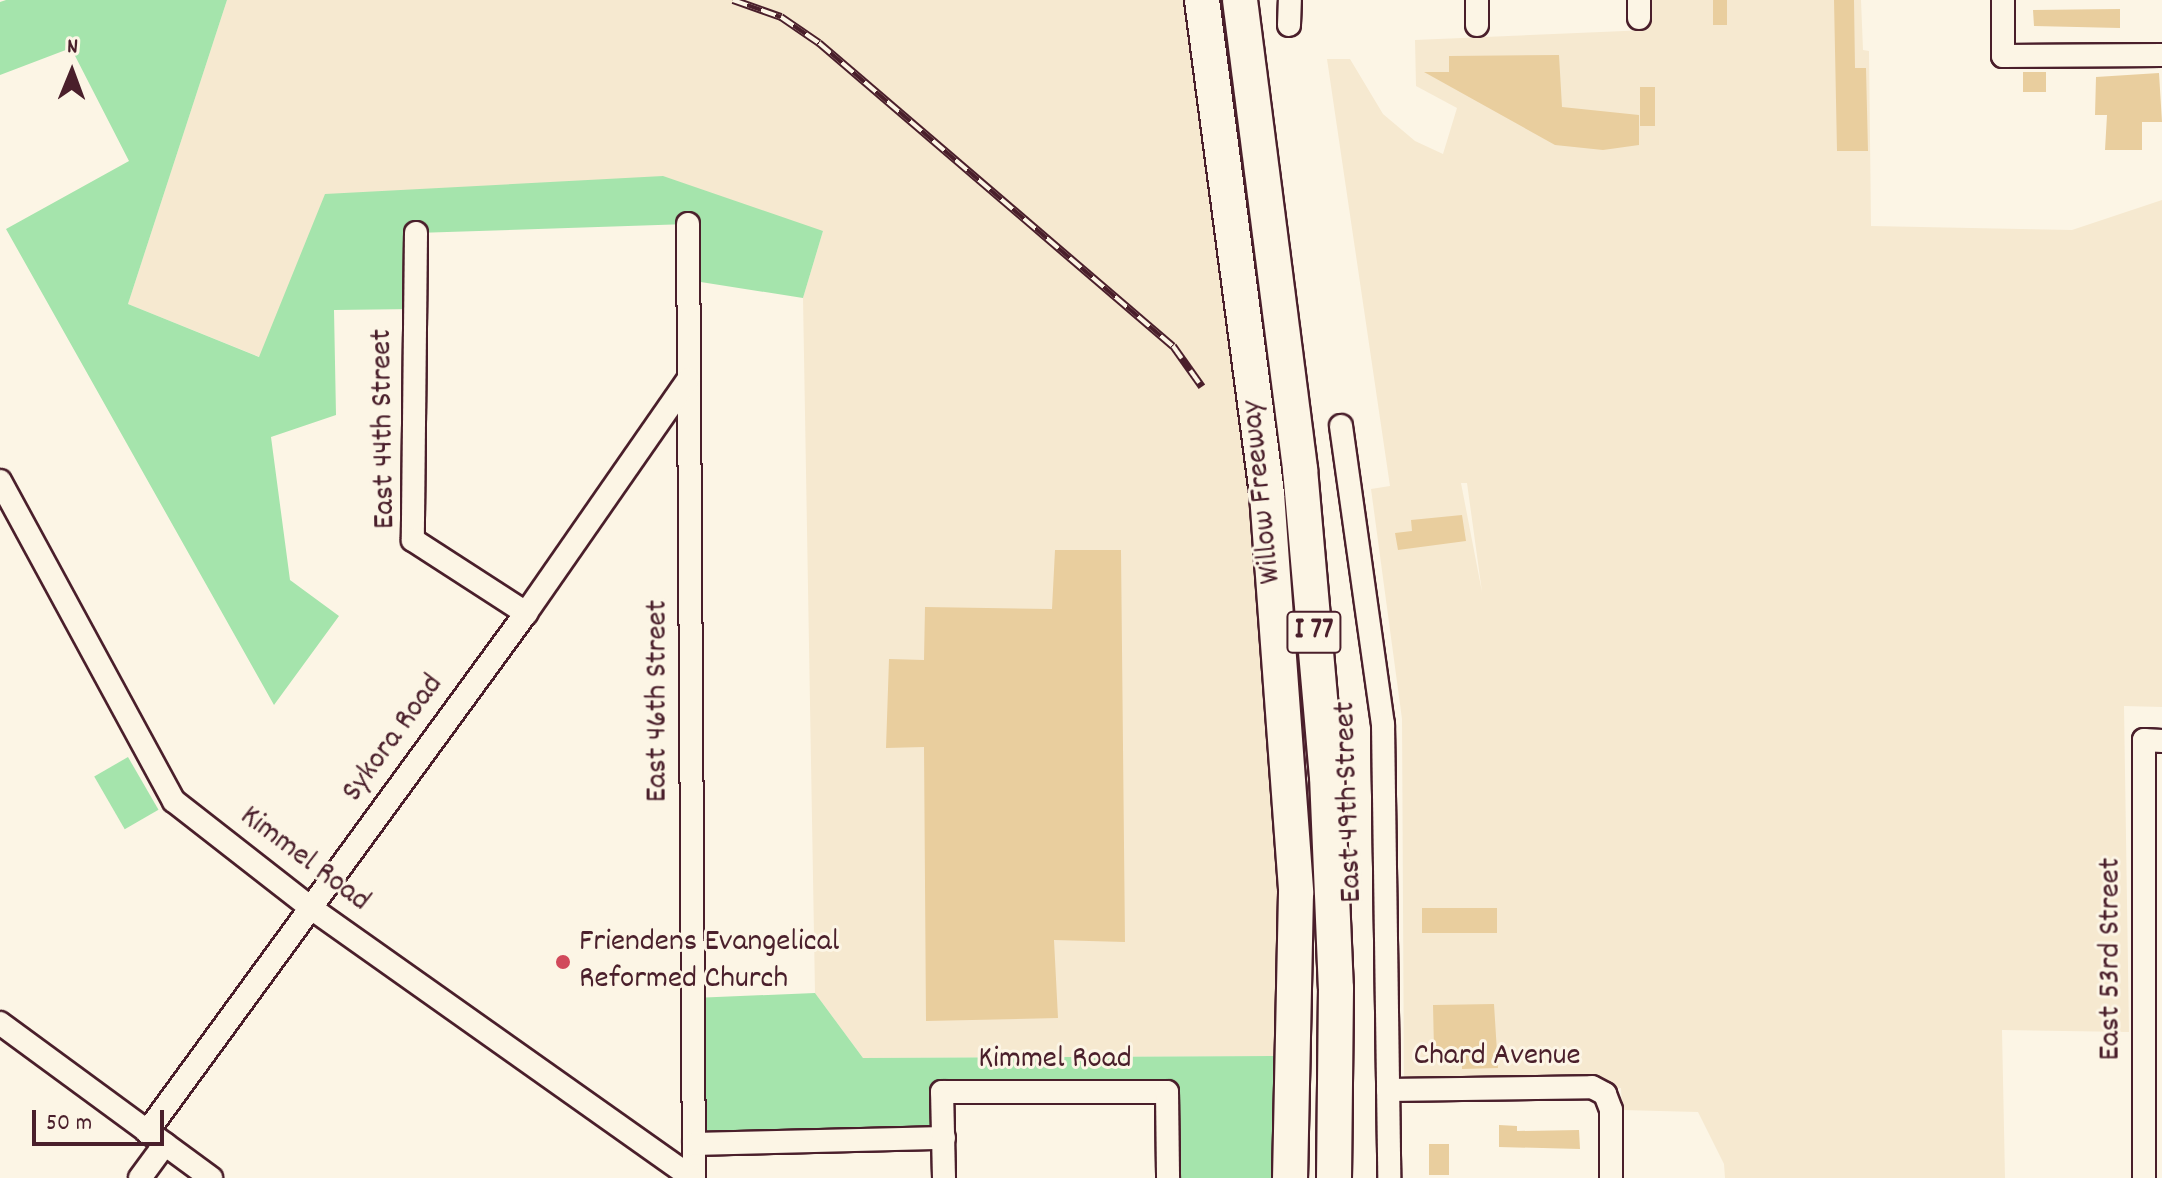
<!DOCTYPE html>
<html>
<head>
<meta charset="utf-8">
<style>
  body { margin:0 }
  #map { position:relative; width:2162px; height:1178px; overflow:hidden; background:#fcf5e5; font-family:Dekko,sans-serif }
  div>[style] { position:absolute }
  .built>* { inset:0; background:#f6e9d0 }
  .green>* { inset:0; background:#a5e4ac; transform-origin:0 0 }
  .building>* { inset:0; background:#e9ce9e; transform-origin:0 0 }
  .roads { filter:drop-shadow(2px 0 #4a1f2b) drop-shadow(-2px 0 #4a1f2b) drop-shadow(0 2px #4a1f2b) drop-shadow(0 -2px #4a1f2b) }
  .minor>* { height:22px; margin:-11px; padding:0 11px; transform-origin:11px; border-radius:11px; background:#fcf5e5 }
  .highway>* { height:34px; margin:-17px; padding:0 17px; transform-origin:17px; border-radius:17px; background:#fcf5e5 }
  .rail>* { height:8px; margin-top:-4px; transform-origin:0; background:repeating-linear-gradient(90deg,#fcf5e5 0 15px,#4a1f2b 0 30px); box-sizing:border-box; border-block:2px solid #4a1f2b }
  .dots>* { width:22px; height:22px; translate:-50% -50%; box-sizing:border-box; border:4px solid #fcf5e5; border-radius:50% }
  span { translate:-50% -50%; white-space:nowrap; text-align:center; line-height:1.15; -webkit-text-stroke:6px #fcf5e5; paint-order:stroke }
  .shield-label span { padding:2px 6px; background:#fcf5e5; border:2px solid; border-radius:6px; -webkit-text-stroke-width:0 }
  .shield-label { font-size:30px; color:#4a1f2b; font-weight:700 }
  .street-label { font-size:32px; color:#4a1f2b }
  .poi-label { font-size:32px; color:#4a1f2b }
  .left { translate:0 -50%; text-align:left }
  .north { position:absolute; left:32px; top:32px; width:80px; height:80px; -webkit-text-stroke:6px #fcf5e5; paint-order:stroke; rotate:1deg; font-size:22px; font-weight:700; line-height:32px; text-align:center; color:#4a1f2b }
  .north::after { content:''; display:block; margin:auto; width:28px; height:36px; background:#4a1f2b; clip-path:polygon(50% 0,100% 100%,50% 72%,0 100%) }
  .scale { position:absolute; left:32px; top:1110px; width:132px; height:36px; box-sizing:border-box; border:4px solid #4a1f2b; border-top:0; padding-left:10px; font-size:24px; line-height:28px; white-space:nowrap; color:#4a1f2b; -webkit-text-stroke:6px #fcf5e5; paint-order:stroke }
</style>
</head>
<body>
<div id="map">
  <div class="built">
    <i style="clip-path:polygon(227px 0,1202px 0,1267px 494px,1294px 1056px,863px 1058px,815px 993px,803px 298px,823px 231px,326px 194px,260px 357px,128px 304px)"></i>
    <i style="clip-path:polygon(evenodd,1648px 0,1861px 0,1863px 50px,1869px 51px,1871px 226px,2072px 230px,2162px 200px,2162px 707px,2124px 706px,2129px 1032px,2002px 1030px,2005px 1178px,1725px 1178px,1724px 1164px,1698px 1112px,1622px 1110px,1621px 1088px,1404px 1089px,1402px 719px,1371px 489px,1390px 486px,1327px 59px,1350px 59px,1383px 114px,1415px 141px,1443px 154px,1457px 108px,1416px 86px,1415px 40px,1648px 30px,1648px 0,1461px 483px,1467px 483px,1482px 592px,1461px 483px)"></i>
  </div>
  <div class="green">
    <i style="clip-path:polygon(6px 0,227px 0,128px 304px,259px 357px,325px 194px,663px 176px,823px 231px,803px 298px,688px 280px,688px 224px,416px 233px,415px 309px,334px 310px,336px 415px,271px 437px,290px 580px,339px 616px,274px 705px,6px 229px,129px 161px,71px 48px,0 75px,0 2px)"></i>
    <i style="left:128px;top:757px;width:61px;height:39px;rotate:60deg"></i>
    <i style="clip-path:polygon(815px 993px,863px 1058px,1294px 1056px,1290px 1178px,1168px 1178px,1167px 1093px,943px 1092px,944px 1138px,694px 1144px,693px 998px)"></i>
  </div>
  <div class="building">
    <i style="left:1713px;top:0;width:14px;height:25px"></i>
    <i style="clip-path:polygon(1834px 0,1854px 0,1855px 68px,1866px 68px,1868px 151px,1837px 151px)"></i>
    <i style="clip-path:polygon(2120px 9px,2120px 28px,2034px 26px,2033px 10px)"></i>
    <i style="clip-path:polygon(1559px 55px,1562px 107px,1639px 115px,1639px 145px,1603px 150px,1555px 145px,1424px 72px,1449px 72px,1449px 56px)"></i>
    <i style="left:2023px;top:72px;width:23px;height:20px"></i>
    <i style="clip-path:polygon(2159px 73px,2162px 122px,2142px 122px,2142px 150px,2105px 150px,2107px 115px,2095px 115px,2096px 77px)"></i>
    <i style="left:1640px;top:87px;width:15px;height:39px"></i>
    <i style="clip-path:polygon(1462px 515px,1466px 541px,1398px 550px,1395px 533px,1412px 531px,1411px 520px)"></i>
    <i style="clip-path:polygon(1055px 550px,1121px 550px,1125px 942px,1054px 940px,1058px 1018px,926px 1021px,924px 747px,886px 748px,889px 659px,924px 660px,925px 607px,1052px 609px)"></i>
    <i style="left:1422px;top:908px;width:75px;height:25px"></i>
    <i style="clip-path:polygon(1494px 1004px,1498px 1068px,1462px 1069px,1462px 1051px,1434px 1050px,1433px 1005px)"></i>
    <i style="clip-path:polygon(1499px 1125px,1517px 1126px,1517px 1131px,1579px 1130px,1580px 1149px,1499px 1147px)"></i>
    <i style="left:1429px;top:1144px;width:20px;height:31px"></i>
  </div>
  <div class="roads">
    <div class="minor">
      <i style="left:1477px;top:0;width:25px;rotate:90deg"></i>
      <i style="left:2003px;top:0;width:56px;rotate:90deg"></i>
      <i style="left:2003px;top:56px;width:159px;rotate:-0.4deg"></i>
      <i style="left:1639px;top:18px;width:18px;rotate:-90deg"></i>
      <i style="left:1289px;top:25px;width:25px;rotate:-88deg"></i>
      <i style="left:688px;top:224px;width:954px;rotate:89.64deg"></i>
      <i style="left:416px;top:233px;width:307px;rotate:90.6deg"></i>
      <i style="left:413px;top:540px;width:135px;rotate:32.9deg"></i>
      <i style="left:1341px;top:426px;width:301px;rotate:82deg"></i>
      <i style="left:1383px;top:724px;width:454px;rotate:89.2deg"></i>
      <i style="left:0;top:481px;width:364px;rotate:61.5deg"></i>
      <i style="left:174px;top:801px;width:174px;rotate:38deg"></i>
      <i style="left:311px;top:908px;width:468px;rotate:35.3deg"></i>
      <i style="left:0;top:1023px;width:262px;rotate:36.3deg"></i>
      <i style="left:1388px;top:1090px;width:204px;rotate:-0.8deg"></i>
      <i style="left:1592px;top:1087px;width:15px;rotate:28deg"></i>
      <i style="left:1605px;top:1094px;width:17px;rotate:69deg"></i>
      <i style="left:1611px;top:1110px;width:68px;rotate:90deg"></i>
      <i style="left:147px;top:1132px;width:643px;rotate:-53.86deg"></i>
      <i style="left:526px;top:613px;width:284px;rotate:-55.2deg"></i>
      <i style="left:694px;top:1144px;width:250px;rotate:-1.4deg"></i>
      <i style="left:140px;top:1178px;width:42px;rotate:-53.7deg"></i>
      <i style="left:944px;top:1178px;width:86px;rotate:-91.3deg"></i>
      <i style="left:942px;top:1092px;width:225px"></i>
      <i style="left:1167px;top:1092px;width:86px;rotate:89.3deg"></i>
      <i style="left:2144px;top:1178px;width:438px;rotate:-90deg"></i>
      <i style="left:2144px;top:740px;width:18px;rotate:3deg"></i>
    </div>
    <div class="highway">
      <i style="left:1202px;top:0;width:498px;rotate:82.5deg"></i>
      <i style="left:1267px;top:494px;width:400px;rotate:85.8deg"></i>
      <i style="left:1296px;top:893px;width:285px;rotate:91.2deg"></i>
      <i style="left:1240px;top:0;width:473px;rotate:82.7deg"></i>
      <i style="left:1300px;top:469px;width:308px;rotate:85deg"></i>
      <i style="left:1327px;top:776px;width:212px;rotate:87.6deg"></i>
      <i style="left:1336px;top:988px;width:190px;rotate:90.6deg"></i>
    </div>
  </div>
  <div class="rail">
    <i style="left:733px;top:0;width:51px;rotate:19.5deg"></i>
    <i style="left:781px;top:17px;width:46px;rotate:34.4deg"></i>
    <i style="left:819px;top:43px;width:466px;rotate:40.6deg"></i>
    <i style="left:1173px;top:346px;width:50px;rotate:54.7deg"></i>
  </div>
  <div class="dots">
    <i style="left:563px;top:962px;background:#d1495b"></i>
  </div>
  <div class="shield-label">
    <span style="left:1314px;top:632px">I 77</span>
  </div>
  <div class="street-label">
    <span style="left:385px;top:429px;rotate:-91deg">East 44th Street</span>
    <span style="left:1263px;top:492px;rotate:-96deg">Willow Freeway</span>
    <span style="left:659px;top:701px;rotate:-90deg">East 46th Street</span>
    <span style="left:394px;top:739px;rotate:-54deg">Sykora Road</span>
    <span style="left:1350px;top:802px;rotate:-92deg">East 49th Street</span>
    <span style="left:304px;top:860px;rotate:37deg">Kimmel Road</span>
    <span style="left:2112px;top:959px;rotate:-90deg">East 53rd Street</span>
    <span style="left:1497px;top:1057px">Chard Avenue</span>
    <span style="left:1055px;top:1060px">Kimmel Road</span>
  </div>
  <div class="poi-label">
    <span class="left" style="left:579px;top:962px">Friendens Evangelical<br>Reformed Church</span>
  </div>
  <div class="north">N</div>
  <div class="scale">50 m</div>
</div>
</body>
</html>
